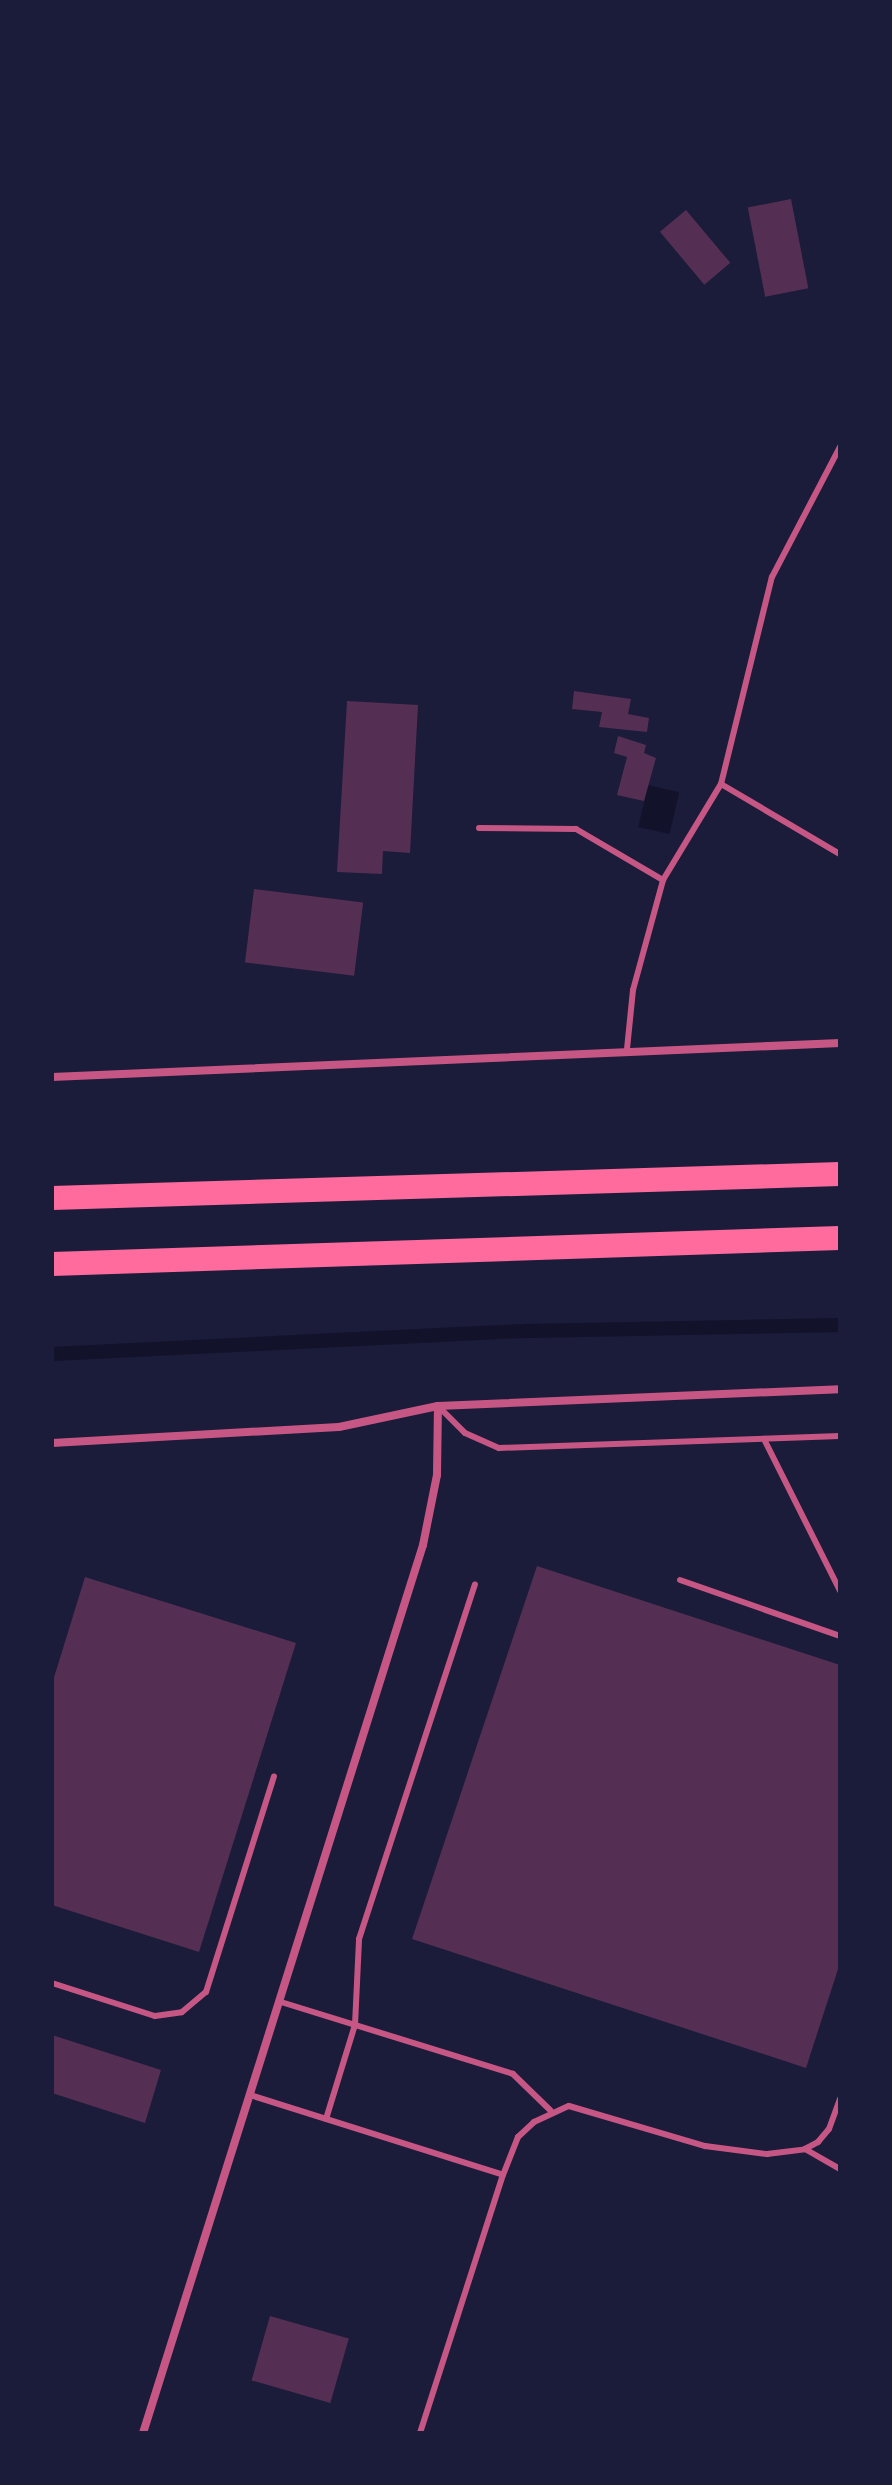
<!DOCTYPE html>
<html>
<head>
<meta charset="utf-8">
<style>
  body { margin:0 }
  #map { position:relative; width:892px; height:2485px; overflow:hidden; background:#1b1b3a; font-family:"Sofia Sans Condensed",sans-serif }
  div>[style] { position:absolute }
  .water>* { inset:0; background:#12122b; transform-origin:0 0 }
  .stream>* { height:14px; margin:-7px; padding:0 7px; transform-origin:7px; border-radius:7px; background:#12122b }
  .building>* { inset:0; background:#542f53; transform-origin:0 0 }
  .service>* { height:6px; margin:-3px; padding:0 3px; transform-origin:3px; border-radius:3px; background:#c65784 }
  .minor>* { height:8px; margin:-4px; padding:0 4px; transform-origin:4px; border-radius:4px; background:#c65784 }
  .motorway>* { height:24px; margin:-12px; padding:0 12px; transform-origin:12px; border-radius:12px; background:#ff6b9d }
  span { translate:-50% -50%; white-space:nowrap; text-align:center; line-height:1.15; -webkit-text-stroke:6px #1b1b3a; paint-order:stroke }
  .frame { position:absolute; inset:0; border:54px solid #1b1b3a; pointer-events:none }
</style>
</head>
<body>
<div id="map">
  <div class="water">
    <i style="left:648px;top:785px;width:32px;height:43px;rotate:13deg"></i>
  </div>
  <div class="stream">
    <i style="left:52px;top:1354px;width:478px;rotate:-2.8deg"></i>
    <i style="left:529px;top:1331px;width:311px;rotate:-1.1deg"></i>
  </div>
  <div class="building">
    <i style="left:791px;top:199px;width:91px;height:44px;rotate:79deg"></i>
    <i style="left:686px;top:210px;width:69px;height:34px;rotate:50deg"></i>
    <i style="clip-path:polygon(574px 691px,631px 699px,628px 714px,649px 718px,647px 732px,599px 727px,602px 712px,572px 709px)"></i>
    <i style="clip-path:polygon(347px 701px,418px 705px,410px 853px,383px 851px,382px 874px,337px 872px)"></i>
    <i style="clip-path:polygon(618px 736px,646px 745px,644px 753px,656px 758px,644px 801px,617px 795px,627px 757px,614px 753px)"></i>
    <i style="left:254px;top:889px;width:110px;height:74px;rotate:7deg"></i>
    <i style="clip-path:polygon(537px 1566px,840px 1665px,840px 1963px,806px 2068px,412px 1939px)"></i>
    <i style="clip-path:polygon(85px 1577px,296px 1643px,199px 1952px,52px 1905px,52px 1684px)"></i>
    <i style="clip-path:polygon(52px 2035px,161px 2070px,145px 2123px,52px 2093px)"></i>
    <i style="left:270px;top:2316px;width:82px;height:67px;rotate:16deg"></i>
  </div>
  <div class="service">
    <i style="left:721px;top:784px;width:138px;rotate:30.5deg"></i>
    <i style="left:479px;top:828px;width:97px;rotate:0.6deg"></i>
    <i style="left:576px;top:829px;width:101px;rotate:30.4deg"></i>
    <i style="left:627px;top:1049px;width:59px;rotate:-84.2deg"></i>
    <i style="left:633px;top:990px;width:114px;rotate:-74.7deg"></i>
    <i style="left:663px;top:880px;width:112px;rotate:-58.9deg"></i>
    <i style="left:721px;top:784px;width:213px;rotate:-76.2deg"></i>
    <i style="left:772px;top:577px;width:147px;rotate:-62.4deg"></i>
    <i style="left:438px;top:1406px;width:38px;rotate:45deg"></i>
    <i style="left:465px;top:1433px;width:37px;rotate:24deg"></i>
    <i style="left:499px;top:1448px;width:341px;rotate:-2deg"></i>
    <i style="left:764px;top:1439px;width:170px;rotate:63.4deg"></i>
    <i style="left:680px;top:1580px;width:170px;rotate:19.3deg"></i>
    <i style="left:52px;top:1983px;width:108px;rotate:17.8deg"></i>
    <i style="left:155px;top:2016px;width:27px;rotate:-8deg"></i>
    <i style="left:182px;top:2012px;width:31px;rotate:-40deg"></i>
    <i style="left:206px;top:1992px;width:226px;rotate:-72.5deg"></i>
    <i style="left:281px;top:2002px;width:243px;rotate:17.2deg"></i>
    <i style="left:513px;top:2074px;width:52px;rotate:44.2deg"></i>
    <i style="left:250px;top:2095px;width:265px;rotate:17.5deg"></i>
    <i style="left:326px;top:2119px;width:98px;rotate:-72.9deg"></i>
    <i style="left:355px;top:2025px;width:86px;rotate:-87.3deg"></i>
    <i style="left:359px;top:1939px;width:373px;rotate:-71.9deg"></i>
    <i style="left:805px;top:2149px;width:40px;rotate:29.7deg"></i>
    <i style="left:420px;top:2433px;width:271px;rotate:-72.2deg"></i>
    <i style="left:503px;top:2175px;width:41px;rotate:-68.5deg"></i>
    <i style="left:518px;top:2137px;width:22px;rotate:-43deg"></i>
    <i style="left:534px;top:2122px;width:38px;rotate:-25deg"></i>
    <i style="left:569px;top:2106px;width:142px;rotate:16.4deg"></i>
    <i style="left:705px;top:2146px;width:63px;rotate:7.4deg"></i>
    <i style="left:767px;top:2154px;width:38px;rotate:-7deg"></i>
    <i style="left:805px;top:2149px;width:15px;rotate:-28deg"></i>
    <i style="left:818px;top:2142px;width:17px;rotate:-50deg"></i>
    <i style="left:829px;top:2129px;width:32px;rotate:-70deg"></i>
  </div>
  <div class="minor">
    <i style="left:52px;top:1077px;width:789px;rotate:-2.47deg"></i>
    <i style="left:52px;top:1443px;width:287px;rotate:-3.2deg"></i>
    <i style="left:339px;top:1427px;width:101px;rotate:-12deg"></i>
    <i style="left:438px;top:1406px;width:402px;rotate:-2.4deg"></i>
    <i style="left:143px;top:2433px;width:931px;rotate:-72.5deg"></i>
    <i style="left:423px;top:1545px;width:71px;rotate:-78.7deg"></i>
    <i style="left:437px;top:1475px;width:69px;rotate:-89.2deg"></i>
  </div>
  <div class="motorway">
    <i style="left:52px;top:1198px;width:788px;rotate:-1.74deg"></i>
    <i style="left:52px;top:1264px;width:788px;rotate:-1.89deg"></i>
  </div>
  <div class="frame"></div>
</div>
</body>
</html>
